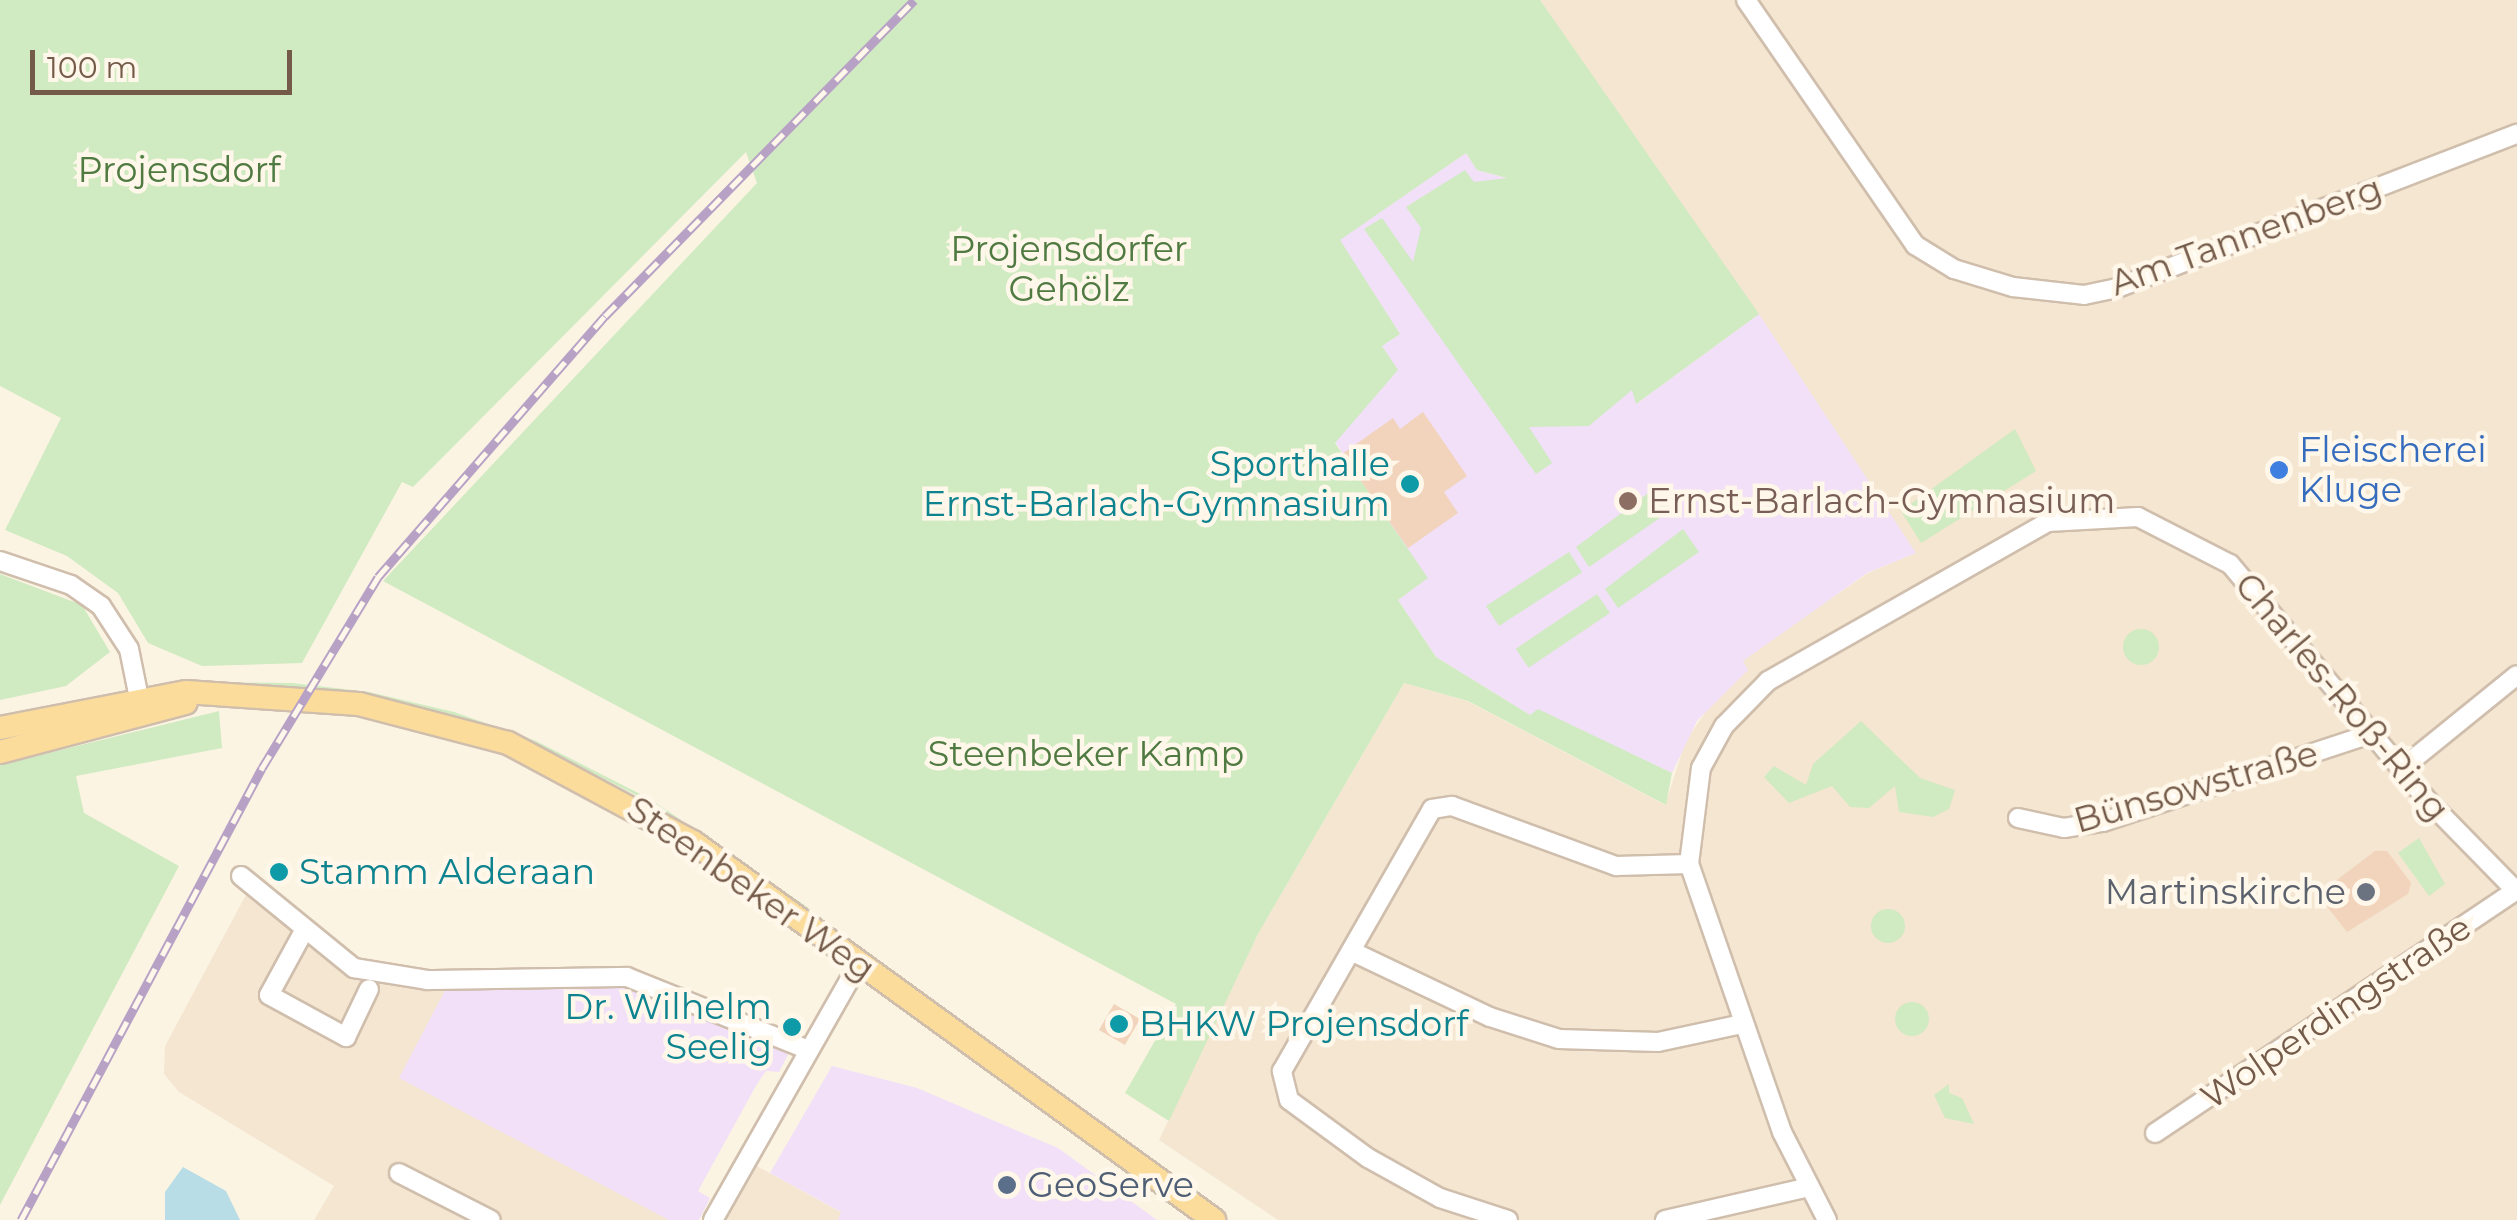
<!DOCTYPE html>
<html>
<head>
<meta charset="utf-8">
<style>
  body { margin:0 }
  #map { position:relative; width:2517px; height:1220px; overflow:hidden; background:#fcf4e3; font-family:Montserrat,sans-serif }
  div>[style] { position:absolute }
  .residential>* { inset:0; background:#f4e6d1 }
  .education>* { inset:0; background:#f1e0f8 }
  .green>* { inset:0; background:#d0eac2; transform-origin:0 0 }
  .round { border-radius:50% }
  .water>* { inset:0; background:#b8dde6 }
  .building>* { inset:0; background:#f2d3bb; transform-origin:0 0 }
  .roads { filter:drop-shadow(2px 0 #d0bead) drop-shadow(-2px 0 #d0bead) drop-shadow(0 2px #d0bead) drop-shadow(0 -2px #d0bead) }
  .minor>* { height:18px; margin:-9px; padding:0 9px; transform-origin:9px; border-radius:9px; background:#fff }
  .major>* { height:22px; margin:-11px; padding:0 11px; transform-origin:11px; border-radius:11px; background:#fbdc9b }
  .rail>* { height:9px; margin-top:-4.5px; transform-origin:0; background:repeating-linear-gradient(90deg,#fff7e9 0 15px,#b7a2c6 0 30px); box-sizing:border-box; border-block:2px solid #b7a2c6 }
  .dots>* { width:28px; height:28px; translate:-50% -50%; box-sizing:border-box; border:5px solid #fff7e9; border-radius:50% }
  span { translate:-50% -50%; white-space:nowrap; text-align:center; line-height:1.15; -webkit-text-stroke:9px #fff7e9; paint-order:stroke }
  .park-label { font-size:35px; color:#4f7a41 }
  .street-label { font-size:35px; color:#745a49 }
  .shop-label { font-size:35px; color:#366cbe }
  .left { translate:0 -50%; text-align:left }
  .culture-label { font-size:35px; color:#0d838f }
  .right { translate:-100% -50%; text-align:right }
  .education-label { font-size:35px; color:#785e54 }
  .worship-label { font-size:35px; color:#5b616d }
  .service-label { font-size:35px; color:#4e5e75 }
  .scale { position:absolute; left:30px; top:50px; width:262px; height:45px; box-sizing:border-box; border:5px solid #745a49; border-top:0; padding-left:12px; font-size:30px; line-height:35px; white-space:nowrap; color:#745a49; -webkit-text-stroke:8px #fff7e9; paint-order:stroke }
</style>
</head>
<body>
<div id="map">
  <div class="residential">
    <i style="clip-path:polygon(1540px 0,2517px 0,2517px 1220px,1278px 1220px,1159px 1140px,1258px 934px,1404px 683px,1467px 701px,1665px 805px,1686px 740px,1742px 661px,1868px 573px,1916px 553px)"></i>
    <i style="clip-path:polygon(248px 891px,352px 975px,411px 987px,450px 981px,400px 1078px,669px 1220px,314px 1220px,334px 1186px,179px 1092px,164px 1074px,165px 1046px)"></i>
    <i style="clip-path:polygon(746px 1160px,842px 1213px,838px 1220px,713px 1220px)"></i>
  </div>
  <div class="education">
    <i style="clip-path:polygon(1466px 153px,1477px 170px,1531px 185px,1634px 306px,1636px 404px,1759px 314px,1916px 553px,1867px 573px,1743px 661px,1748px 670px,1697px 721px,1672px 773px,1538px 710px,1530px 715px,1436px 657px,1398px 600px,1427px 578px,1335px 442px,1397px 371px,1382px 346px,1400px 334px,1339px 240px)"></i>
    <i style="clip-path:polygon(606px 977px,792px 1047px,779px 1072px,766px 1071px,757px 1084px,698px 1191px,710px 1198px,699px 1220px,669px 1220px,399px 1078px,450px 981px)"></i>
    <i style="clip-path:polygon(832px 1066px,917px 1088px,1058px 1148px,1157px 1220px,838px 1220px,841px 1212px,770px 1173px)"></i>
  </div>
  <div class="green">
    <i style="clip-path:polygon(0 0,1540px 0,1759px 314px,1636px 404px,1632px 390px,1589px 426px,1529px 427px,1552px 463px,1536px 474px,1364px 229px,1382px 218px,1413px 262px,1421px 228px,1406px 207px,1465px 170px,1474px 182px,1507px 178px,1477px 170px,1466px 153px,1340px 240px,1400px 334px,1382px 346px,1398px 370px,1335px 443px,1428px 578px,1398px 600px,1436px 657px,1530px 715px,1538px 709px,1672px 773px,1666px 805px,1468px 701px,1404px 683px,1258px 934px,1169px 1121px,1125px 1093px,1176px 1004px,383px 581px,757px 183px,746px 152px,413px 487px,402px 482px,302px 663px,202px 666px,148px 643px,118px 593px,67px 556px,5px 530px,61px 418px,0 386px)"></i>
    <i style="clip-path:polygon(2015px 429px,2036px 471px,1921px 543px,1901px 511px)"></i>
    <i style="clip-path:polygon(1655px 488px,1670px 511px,1589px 567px,1576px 547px)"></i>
    <i style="clip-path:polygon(1683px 529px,1699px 552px,1618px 608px,1605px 589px)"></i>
    <i style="left:1569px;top:552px;width:24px;height:99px;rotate:57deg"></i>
    <i style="clip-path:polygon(0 574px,82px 605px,110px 652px,66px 686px,0 700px)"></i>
    <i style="left:1597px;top:594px;width:23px;height:98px;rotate:56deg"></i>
    <i class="round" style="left:2123px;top:629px;width:36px;height:36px"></i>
    <i style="clip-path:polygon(195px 682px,292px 683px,369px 692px,454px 712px,536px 741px,652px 800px,832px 924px,644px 799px,535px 744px,369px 696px)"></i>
    <i style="clip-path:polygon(219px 711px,222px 748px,76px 776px,84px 813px,179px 866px,0 1205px,0 765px)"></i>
    <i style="clip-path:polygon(1861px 721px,1920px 778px,1955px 790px,1949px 809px,1933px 817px,1899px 812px,1895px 786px,1869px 808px,1850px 807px,1832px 786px,1789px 803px,1764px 777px,1774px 766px,1806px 785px,1813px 764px)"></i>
    <i style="clip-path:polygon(2419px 838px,2445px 884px,2429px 896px,2398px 853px)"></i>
    <i class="round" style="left:1871px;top:909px;width:34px;height:34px"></i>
    <i class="round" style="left:1895px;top:1002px;width:34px;height:34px"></i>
    <i style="clip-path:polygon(1949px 1084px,1949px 1093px,1962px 1098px,1974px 1124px,1945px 1118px,1934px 1095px)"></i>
  </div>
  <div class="water">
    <i style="clip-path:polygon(183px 1167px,226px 1191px,240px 1220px,165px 1220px,165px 1192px)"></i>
  </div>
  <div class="building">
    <i style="clip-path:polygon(1423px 412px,1467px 476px,1444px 492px,1458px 513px,1408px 548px,1342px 454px,1393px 418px,1400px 429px)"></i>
    <i style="clip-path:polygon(2375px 851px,2387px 851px,2411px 883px,2408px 894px,2347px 932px,2322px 900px,2325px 889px)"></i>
    <i style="left:1114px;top:1004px;width:30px;height:30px;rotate:30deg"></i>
  </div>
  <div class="roads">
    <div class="minor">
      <i style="left:1746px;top:0;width:298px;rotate:55.4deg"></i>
      <i style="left:1915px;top:245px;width:46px;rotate:31.6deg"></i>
      <i style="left:1954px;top:269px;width:62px;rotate:17deg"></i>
      <i style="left:2013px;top:287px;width:71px;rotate:6.4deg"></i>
      <i style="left:2084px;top:295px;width:34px;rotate:-12deg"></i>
      <i style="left:2117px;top:288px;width:429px;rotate:-21.1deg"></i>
      <i style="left:0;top:561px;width:75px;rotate:18.7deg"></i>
      <i style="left:71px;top:585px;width:37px;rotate:35deg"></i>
      <i style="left:101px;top:606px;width:51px;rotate:56.9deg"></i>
      <i style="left:129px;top:649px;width:65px;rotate:78.5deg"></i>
      <i style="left:2401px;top:769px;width:149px;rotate:-39deg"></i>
      <i style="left:2018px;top:818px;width:47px;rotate:12.3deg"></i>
      <i style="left:2064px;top:828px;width:39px;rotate:-9deg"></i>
      <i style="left:2103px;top:822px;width:284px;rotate:-18.2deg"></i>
      <i style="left:241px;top:876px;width:146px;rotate:39.2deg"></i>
      <i style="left:354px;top:968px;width:74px;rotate:9.3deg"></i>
      <i style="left:427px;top:980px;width:200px;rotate:-0.9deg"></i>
      <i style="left:627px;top:977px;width:193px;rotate:21.9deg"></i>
      <i style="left:305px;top:929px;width:75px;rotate:118.6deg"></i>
      <i style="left:269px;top:995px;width:88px;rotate:28.6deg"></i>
      <i style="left:346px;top:1037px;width:53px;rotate:-64.4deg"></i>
      <i style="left:1351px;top:951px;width:154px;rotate:25.4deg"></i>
      <i style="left:1490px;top:1017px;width:72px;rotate:17.7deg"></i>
      <i style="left:1559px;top:1039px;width:99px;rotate:1.7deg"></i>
      <i style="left:1658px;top:1042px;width:86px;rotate:-12.1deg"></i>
      <i style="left:2155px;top:1133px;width:436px;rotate:-33.9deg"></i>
      <i style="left:399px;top:1173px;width:103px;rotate:27.1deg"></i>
      <i style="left:713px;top:1220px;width:296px;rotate:-60.4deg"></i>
      <i style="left:1508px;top:1220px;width:71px;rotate:-162.1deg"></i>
      <i style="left:1440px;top:1198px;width:82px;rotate:-150.9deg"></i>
      <i style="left:1368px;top:1158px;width:98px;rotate:-143.7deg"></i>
      <i style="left:1289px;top:1100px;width:30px;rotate:-104deg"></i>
      <i style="left:1282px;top:1071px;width:302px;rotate:-60.2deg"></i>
      <i style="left:1432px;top:809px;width:20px;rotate:-9deg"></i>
      <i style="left:1452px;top:806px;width:175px;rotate:20.1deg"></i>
      <i style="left:1616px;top:866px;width:73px;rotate:-1.6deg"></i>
      <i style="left:1665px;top:1220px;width:148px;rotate:-12.9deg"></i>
      <i style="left:1827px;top:1220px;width:99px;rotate:-117.1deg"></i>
      <i style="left:1782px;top:1132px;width:284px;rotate:-109.1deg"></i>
      <i style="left:1689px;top:864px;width:97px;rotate:-82.9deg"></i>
      <i style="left:1701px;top:768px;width:48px;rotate:-61.3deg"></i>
      <i style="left:1724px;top:726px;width:63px;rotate:-45.6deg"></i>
      <i style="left:1768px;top:681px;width:322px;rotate:-29.6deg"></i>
      <i style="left:2048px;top:522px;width:90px;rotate:-3.2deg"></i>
      <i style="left:2138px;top:517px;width:103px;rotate:27.1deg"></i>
      <i style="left:2230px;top:564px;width:310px;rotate:50.1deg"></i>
      <i style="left:2429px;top:802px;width:126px;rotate:45.6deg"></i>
    </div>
    <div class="major">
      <i style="left:0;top:728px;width:189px;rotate:-11deg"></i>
      <i style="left:186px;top:692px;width:173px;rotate:4deg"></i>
      <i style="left:359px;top:704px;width:154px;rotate:14.7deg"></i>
      <i style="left:508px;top:743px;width:210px;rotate:28.2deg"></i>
      <i style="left:693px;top:842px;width:644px;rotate:35.96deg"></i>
      <i style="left:0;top:752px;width:192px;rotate:-14.8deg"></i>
    </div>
  </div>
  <div class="rail">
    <i style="left:21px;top:1220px;width:512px;rotate:-61.93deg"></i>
    <i style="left:262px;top:768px;width:223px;rotate:-58.7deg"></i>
    <i style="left:378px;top:577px;width:346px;rotate:-49deg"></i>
    <i style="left:605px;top:316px;width:442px;rotate:-45.6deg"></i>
  </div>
  <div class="dots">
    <i style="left:2279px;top:470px;background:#3f7fe0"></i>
    <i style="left:1410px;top:484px;background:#0f9aa8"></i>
    <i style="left:1628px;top:501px;background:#8d6e63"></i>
    <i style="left:279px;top:872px;background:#0f9aa8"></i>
    <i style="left:2366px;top:892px;background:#6b7280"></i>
    <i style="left:1119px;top:1024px;background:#0f9aa8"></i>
    <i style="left:792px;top:1027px;background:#0f9aa8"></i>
    <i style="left:1007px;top:1185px;background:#5c6f8a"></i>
  </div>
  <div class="park-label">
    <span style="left:179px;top:170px">Projensdorf</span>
    <span style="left:1069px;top:269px">Projensdorfer<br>Gehölz</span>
    <span style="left:1086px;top:754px">Steenbeker Kamp</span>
  </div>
  <div class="street-label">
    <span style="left:2246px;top:236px;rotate:-20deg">Am Tannenberg</span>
    <span style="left:2342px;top:697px;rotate:50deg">Charles-Roß-Ring</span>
    <span style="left:2196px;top:787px;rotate:-16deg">Bünsowstraße</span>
    <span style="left:751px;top:889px;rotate:35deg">Steenbeker Weg</span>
    <span style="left:2336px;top:1012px;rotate:-34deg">Wolperdingstraße</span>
  </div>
  <div class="shop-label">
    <span class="left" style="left:2299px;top:470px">Fleischerei<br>Kluge</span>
  </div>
  <div class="culture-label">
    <span class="right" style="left:1390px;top:484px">Sporthalle<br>Ernst-Barlach-Gymnasium</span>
    <span class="left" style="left:299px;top:872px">Stamm Alderaan</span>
    <span class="right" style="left:772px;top:1027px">Dr. Wilhelm<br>Seelig</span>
    <span class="left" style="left:1139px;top:1024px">BHKW Projensdorf</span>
  </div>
  <div class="education-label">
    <span class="left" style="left:1648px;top:501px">Ernst-Barlach-Gymnasium</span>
  </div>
  <div class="worship-label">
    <span class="right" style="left:2346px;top:892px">Martinskirche</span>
  </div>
  <div class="service-label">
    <span class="left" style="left:1027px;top:1185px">GeoServe</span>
  </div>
  <div class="scale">100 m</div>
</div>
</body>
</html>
